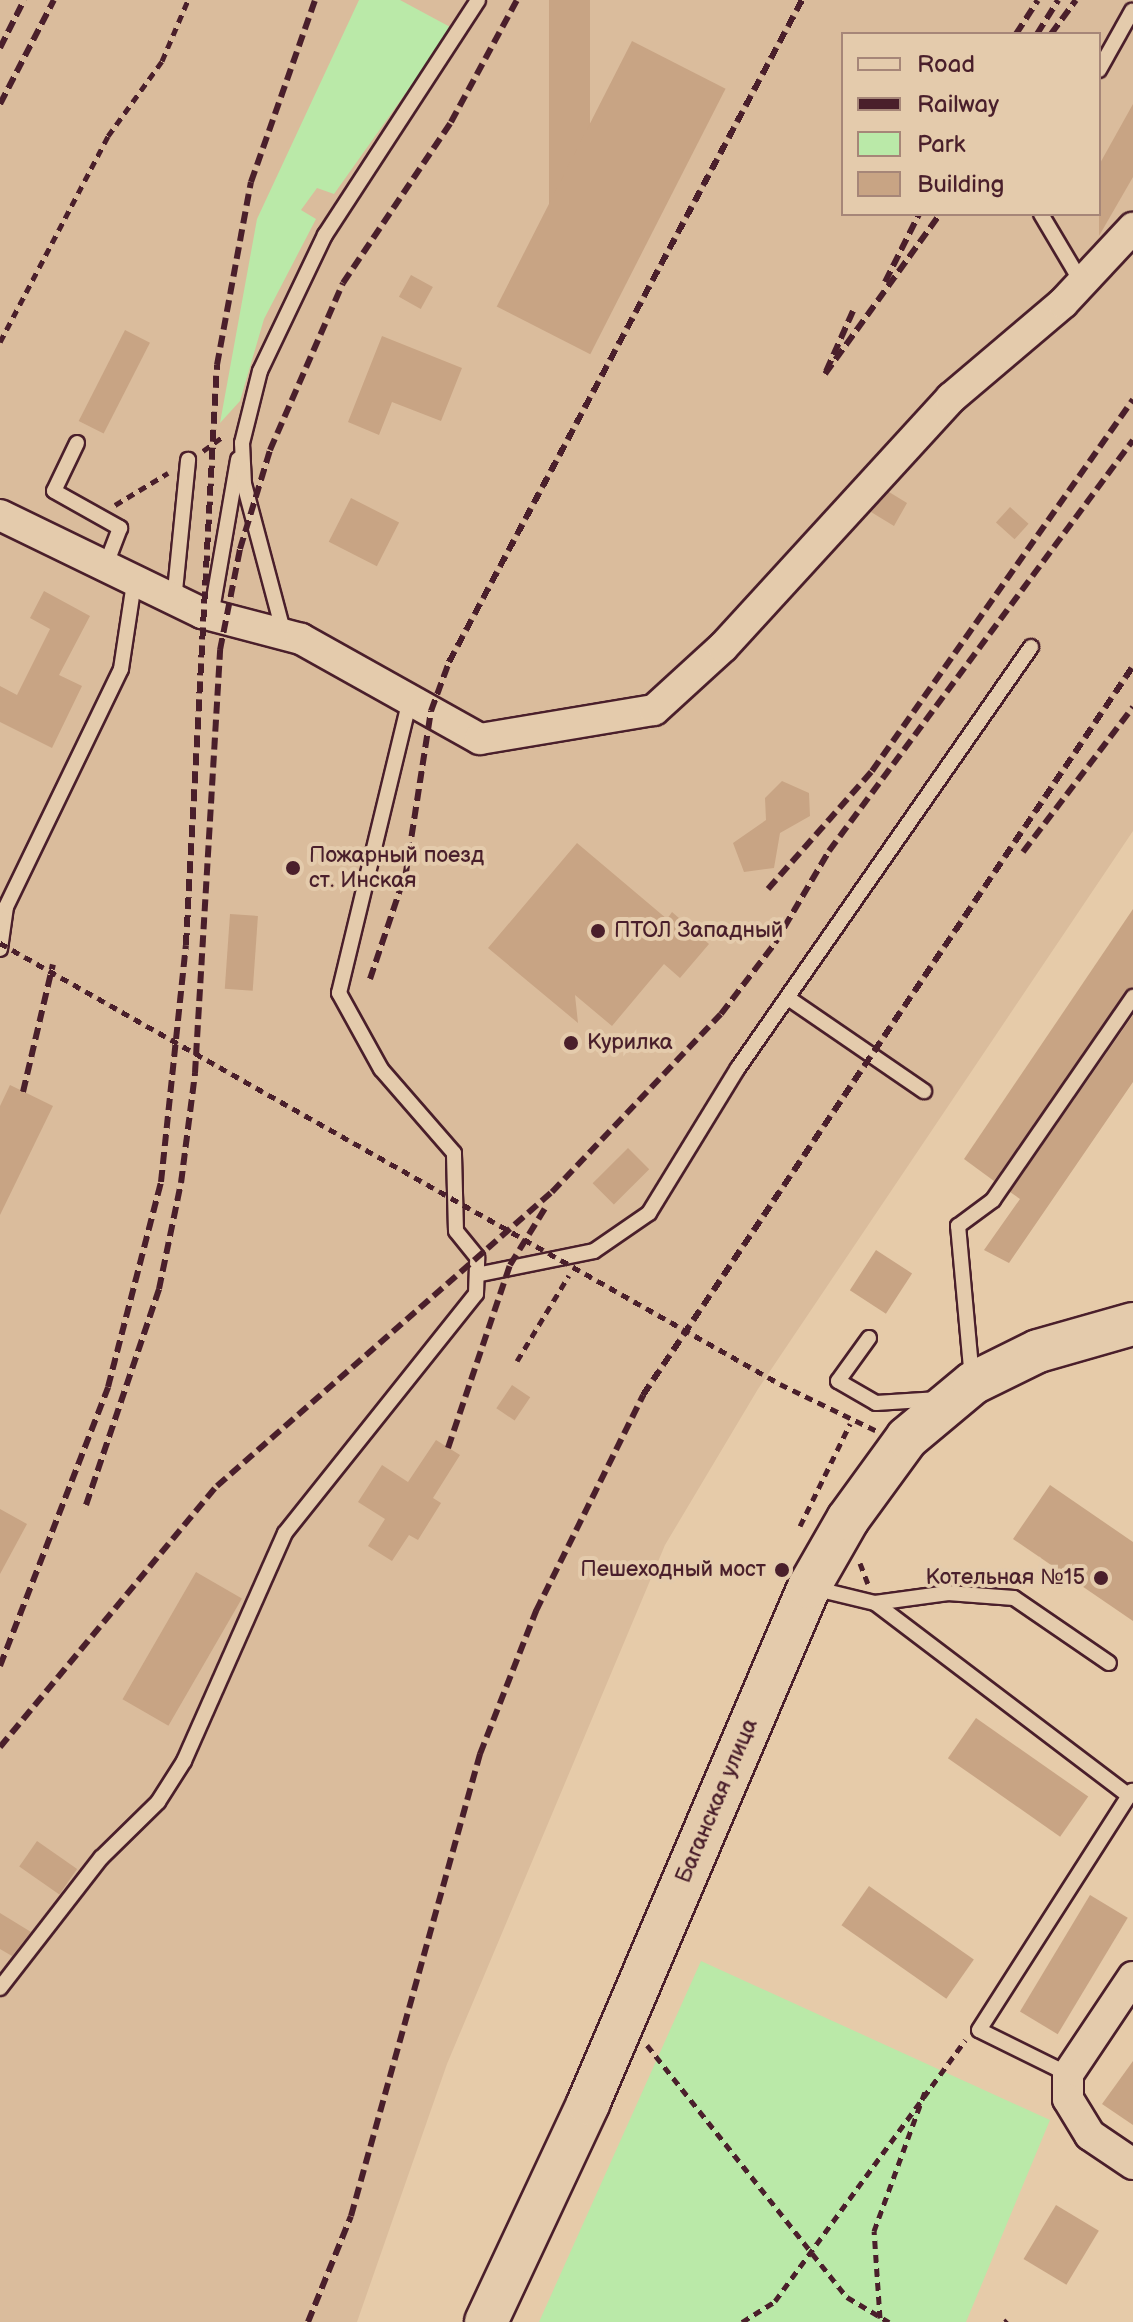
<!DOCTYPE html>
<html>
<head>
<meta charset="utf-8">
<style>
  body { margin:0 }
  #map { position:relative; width:1133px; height:2322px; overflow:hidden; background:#e6cba9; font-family:"Balsamiq Sans",sans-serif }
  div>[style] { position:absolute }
  .built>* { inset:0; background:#dabc9c }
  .green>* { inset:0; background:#bae9a8 }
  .building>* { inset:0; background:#c8a484; transform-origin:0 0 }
  .path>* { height:5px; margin-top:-2.5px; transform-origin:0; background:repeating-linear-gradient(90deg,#4a1f2b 0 8px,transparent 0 14px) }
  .roads { filter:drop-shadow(2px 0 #4a1f2b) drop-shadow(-2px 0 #4a1f2b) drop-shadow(0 2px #4a1f2b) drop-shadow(0 -2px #4a1f2b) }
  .lane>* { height:14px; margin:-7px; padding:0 7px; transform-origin:7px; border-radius:7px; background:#e4cbac }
  .street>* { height:30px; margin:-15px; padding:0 15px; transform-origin:15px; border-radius:15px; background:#e4cbac }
  .secondary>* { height:42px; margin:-21px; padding:0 21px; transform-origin:21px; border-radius:21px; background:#e4cbac }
  .rail>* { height:6px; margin-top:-3px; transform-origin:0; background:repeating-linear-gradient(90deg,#4a1f2b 0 12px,transparent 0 18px) }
  .path-bridge>* { height:5px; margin-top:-2.5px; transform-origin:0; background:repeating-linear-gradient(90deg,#4a1f2b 0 8px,transparent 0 14px) }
  .dots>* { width:22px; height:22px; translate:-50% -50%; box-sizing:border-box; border:4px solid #e4cbac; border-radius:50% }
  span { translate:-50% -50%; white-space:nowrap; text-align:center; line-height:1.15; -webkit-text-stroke:8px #e4cbac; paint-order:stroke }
  .poi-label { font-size:22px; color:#4a1f2b }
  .left { translate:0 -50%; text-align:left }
  .right { translate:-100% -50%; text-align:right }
  .street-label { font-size:22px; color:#4a1f2b }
  .legend { position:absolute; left:841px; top:32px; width:260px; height:184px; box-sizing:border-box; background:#e4cbac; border:2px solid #a68678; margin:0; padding:10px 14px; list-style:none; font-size:24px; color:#4a1f2b }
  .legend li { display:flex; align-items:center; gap:16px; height:40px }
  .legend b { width:40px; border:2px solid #a68678 }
</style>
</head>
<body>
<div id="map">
  <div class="built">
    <i style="clip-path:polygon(evenodd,0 0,1133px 0,1133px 831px,758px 1389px,665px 1545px,447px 2064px,357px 2322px,0 2322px,0 0,843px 34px,1099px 34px,1099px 214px,843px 214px,843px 34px)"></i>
  </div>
  <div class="green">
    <i style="clip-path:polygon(359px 0,400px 0,452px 28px,334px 194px,317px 188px,301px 210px,316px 219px,264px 319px,240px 401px,220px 423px,257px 219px)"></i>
    <i style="clip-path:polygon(701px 1961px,1050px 2120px,966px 2322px,539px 2322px)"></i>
  </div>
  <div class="building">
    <i style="left:549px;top:0;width:41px;height:282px"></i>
    <i style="left:632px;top:41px;width:105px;height:298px;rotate:27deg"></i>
    <i style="clip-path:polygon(1133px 104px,1133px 177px,1099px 236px,1099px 165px)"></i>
    <i style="left:411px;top:275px;width:25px;height:25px;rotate:29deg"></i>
    <i style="left:125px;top:330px;width:28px;height:102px;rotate:27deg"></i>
    <i style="clip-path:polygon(382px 336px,462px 368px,441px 421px,392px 402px,379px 435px,348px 422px)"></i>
    <i style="clip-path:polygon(889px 492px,907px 503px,894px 526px,871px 512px)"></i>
    <i style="left:351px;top:498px;width:54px;height:49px;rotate:27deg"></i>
    <i style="left:1010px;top:507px;width:25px;height:21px;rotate:42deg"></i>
    <i style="clip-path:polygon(44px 591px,90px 616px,59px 675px,82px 686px,52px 748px,0 722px,0 686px,17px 695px,50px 629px,30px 618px)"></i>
    <i style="clip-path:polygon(782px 781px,809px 793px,810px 816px,780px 833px,774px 868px,744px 872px,733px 843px,766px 820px,765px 798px)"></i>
    <i style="clip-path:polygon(577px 843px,667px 919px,672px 912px,709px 944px,680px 978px,664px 964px,612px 1026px,575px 995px,578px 1023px,488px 948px)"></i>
    <i style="clip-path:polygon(1133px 909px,1133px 987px,994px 1181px,964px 1159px)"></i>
    <i style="left:230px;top:914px;width:28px;height:75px;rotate:4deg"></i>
    <i style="clip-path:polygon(1133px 1015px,1133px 1082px,1009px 1263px,984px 1250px,1020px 1199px,1010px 1192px)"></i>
    <i style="clip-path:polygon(10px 1085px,53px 1106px,0 1215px,0 1106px)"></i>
    <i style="left:628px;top:1148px;width:30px;height:50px;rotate:45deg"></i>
    <i style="left:876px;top:1250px;width:43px;height:48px;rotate:33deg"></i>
    <i style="left:512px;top:1385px;width:22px;height:28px;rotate:34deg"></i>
    <i style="clip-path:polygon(436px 1440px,460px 1455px,433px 1498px,441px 1503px,418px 1540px,409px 1535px,392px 1561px,368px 1546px,385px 1519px,358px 1502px,382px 1465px,408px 1482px)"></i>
    <i style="clip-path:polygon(1050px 1485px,1133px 1542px,1133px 1621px,1013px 1539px)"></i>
    <i style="clip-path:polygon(0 1509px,27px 1524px,0 1574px)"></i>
    <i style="left:196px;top:1572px;width:53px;height:147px;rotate:30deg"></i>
    <i style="left:976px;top:1718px;width:137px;height:49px;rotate:35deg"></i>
    <i style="left:37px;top:1841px;width:49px;height:31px;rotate:35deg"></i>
    <i style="left:869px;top:1886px;width:128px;height:48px;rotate:35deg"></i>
    <i style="left:1090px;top:1895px;width:44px;height:136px;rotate:31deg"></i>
    <i style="clip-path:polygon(0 1913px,31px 1932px,12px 1956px,0 1949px)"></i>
    <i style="clip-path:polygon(1133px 2061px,1133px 2125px,1102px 2104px)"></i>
    <i style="left:1056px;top:2205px;width:50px;height:63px;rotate:31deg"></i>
  </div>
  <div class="path">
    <i style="left:0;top:342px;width:233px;rotate:-62.3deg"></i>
    <i style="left:108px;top:136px;width:92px;rotate:-54.2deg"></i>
    <i style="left:162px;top:61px;width:66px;rotate:-66.9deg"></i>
    <i style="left:203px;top:451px;width:26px;rotate:-36deg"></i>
    <i style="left:115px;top:505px;width:62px;rotate:-31.1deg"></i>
    <i style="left:517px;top:1361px;width:100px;rotate:-58.8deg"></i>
    <i style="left:780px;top:1384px;width:106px;rotate:25.8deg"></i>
    <i style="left:800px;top:1526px;width:114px;rotate:-63.9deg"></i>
    <i style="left:860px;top:1563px;width:22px;rotate:69deg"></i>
    <i style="left:647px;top:2045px;width:322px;rotate:51.6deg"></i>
    <i style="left:847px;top:2297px;width:49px;rotate:30.8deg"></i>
    <i style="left:880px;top:2318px;width:87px;rotate:-93.9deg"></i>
    <i style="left:874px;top:2231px;width:151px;rotate:-69.9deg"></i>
    <i style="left:742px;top:2322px;width:39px;rotate:-32deg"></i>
    <i style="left:775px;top:2301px;width:323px;rotate:-53.9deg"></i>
    <i style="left:1005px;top:2322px;width:3px;rotate:-45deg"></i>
  </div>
  <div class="roads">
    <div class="lane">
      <i style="left:1099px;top:70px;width:68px;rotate:-60.8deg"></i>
      <i style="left:1041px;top:214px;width:80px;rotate:59.3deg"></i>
      <i style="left:77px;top:443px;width:53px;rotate:115.6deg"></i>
      <i style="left:54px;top:491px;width:76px;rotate:29.3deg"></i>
      <i style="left:120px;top:528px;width:42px;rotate:111deg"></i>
      <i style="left:174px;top:601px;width:142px;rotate:-84.3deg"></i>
      <i style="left:211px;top:616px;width:159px;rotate:-80.2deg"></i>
      <i style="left:284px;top:634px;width:155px;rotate:-104.9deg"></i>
      <i style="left:244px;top:484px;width:41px;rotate:-92.8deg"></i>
      <i style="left:242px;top:443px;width:74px;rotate:-76deg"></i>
      <i style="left:260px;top:371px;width:151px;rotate:-64.5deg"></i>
      <i style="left:325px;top:235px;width:280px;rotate:-56.9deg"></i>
      <i style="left:0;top:949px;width:42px;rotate:-81.9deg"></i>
      <i style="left:6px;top:907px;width:264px;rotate:-64.2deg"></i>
      <i style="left:121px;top:669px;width:87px;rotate:-81.4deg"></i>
      <i style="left:788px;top:998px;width:165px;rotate:34.4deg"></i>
      <i style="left:481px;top:1274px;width:115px;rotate:-11.5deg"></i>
      <i style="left:594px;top:1251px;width:67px;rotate:-34.6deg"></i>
      <i style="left:649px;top:1213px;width:170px;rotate:-58.5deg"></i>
      <i style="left:738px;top:1068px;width:513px;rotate:-55.16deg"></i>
      <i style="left:869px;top:1338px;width:53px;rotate:125.8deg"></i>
      <i style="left:838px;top:1381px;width:44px;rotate:30.1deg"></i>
      <i style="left:876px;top:1403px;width:63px;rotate:-3.6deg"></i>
      <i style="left:972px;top:1379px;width:154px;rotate:-95.2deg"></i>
      <i style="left:958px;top:1226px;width:44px;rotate:-36.6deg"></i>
      <i style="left:993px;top:1200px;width:247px;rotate:-55.4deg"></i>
      <i style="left:813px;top:1588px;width:64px;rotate:13.6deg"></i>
      <i style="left:875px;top:1603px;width:319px;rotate:37.2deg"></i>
      <i style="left:875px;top:1603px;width:74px;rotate:-7.8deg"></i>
      <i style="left:948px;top:1593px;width:66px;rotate:4.3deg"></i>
      <i style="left:1014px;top:1598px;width:115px;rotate:34.4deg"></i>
      <i style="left:0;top:1988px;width:165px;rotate:-52.2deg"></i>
      <i style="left:101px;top:1858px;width:80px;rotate:-44.5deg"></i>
      <i style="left:158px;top:1802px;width:49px;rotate:-57.6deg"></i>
      <i style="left:184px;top:1761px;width:249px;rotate:-66.1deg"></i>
      <i style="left:285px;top:1533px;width:306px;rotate:-51.4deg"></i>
      <i style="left:476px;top:1294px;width:37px;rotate:-88deg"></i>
      <i style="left:477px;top:1257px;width:33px;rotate:-129deg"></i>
      <i style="left:456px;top:1231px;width:78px;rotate:-91.5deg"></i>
      <i style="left:454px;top:1153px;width:111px;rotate:-131deg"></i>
      <i style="left:381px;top:1069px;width:87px;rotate:-118.9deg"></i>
      <i style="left:339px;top:993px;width:302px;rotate:-76.4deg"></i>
      <i style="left:1068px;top:2074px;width:99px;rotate:-153.7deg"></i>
      <i style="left:979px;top:2030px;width:284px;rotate:-57.4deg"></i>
    </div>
    <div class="street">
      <i style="left:0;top:515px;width:225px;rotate:25.9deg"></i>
      <i style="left:202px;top:613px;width:102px;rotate:14.7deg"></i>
      <i style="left:301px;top:639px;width:205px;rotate:29.2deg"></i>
      <i style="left:480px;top:739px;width:176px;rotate:-9.5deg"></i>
      <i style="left:654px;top:710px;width:93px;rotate:-42.4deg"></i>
      <i style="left:723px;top:647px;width:338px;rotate:-47.5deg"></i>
      <i style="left:951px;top:398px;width:147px;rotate:-40.3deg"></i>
      <i style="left:1063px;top:303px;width:103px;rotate:-47deg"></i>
      <i style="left:1133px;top:1977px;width:117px;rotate:123.8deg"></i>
      <i style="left:1068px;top:2074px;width:25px;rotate:90deg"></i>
      <i style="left:1068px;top:2099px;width:42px;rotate:58.6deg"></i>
      <i style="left:1090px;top:2135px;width:52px;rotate:34deg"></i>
    </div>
    <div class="secondary">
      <i style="left:486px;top:2322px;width:241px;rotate:-64.9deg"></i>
      <i style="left:588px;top:2104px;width:562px;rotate:-66.85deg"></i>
      <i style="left:809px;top:1587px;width:78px;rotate:-60.2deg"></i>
      <i style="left:848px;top:1519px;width:100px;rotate:-53.9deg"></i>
      <i style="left:907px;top:1438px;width:86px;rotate:-39.8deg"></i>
      <i style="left:973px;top:1383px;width:72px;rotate:-26.2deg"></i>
      <i style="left:1038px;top:1351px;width:99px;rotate:-15.9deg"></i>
    </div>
  </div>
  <div class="rail">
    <i style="left:1016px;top:34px;width:40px;rotate:-57.1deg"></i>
    <i style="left:1037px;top:34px;width:40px;rotate:-58deg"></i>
    <i style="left:1051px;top:34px;width:42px;rotate:-53.7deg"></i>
    <i style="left:0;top:48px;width:54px;rotate:-63.4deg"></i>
    <i style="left:0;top:104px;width:117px;rotate:-62.6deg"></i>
    <i style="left:885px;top:282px;width:76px;rotate:-63.4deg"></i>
    <i style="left:853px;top:311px;width:69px;rotate:114deg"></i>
    <i style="left:825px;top:374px;width:197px;rotate:-54.3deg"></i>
    <i style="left:1023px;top:852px;width:182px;rotate:-52.8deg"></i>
    <i style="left:768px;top:889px;width:157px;rotate:-48.6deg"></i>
    <i style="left:872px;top:771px;width:454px;rotate:-54.9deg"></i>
    <i style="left:370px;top:979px;width:113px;rotate:-71.4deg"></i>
    <i style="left:406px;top:872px;width:163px;rotate:-81.2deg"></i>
    <i style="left:431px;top:711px;width:52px;rotate:-69.8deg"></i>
    <i style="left:449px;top:662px;width:750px;rotate:-61.93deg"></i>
    <i style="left:23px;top:1092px;width:131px;rotate:-76.8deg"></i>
    <i style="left:448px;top:1448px;width:193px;rotate:-71.3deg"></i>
    <i style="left:510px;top:1265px;width:70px;rotate:-58.3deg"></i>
    <i style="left:86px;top:1505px;width:228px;rotate:-71.3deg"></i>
    <i style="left:159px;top:1289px;width:108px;rotate:-78.3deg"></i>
    <i style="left:181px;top:1183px;width:111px;rotate:-82.7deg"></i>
    <i style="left:195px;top:1073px;width:424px;rotate:-86.6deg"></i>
    <i style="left:220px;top:650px;width:103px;rotate:-78.8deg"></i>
    <i style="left:240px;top:549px;width:103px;rotate:-73.1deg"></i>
    <i style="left:270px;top:450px;width:182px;rotate:-66.4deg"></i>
    <i style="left:343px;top:283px;width:194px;rotate:-56.1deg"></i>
    <i style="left:451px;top:122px;width:139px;rotate:-61.6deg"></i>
    <i style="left:0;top:1666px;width:299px;rotate:-68.8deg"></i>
    <i style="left:108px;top:1387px;width:212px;rotate:-75.5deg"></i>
    <i style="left:161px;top:1182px;width:238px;rotate:-84deg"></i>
    <i style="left:186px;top:945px;width:581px;rotate:-86.94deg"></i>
    <i style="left:217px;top:365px;width:186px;rotate:-79.5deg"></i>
    <i style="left:251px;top:182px;width:193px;rotate:-70.6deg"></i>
    <i style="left:0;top:1747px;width:339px;rotate:-50.3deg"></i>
    <i style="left:217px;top:1486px;width:446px;rotate:-41.3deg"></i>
    <i style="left:552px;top:1192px;width:245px;rotate:-46.5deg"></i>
    <i style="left:721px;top:1014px;width:89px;rotate:-52.7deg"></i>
    <i style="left:775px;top:943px;width:107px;rotate:-59.6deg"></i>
    <i style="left:829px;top:851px;width:511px;rotate:-53.51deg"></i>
    <i style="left:308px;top:2322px;width:114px;rotate:-67.9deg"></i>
    <i style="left:351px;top:2216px;width:480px;rotate:-74.4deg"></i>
    <i style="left:480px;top:1754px;width:154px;rotate:-68.6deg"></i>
    <i style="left:536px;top:1611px;width:241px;rotate:-63.6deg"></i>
    <i style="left:643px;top:1395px;width:878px;rotate:-56.09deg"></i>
  </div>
  <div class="path-bridge">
    <i style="left:0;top:943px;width:896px;rotate:29.48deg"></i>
  </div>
  <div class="dots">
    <i style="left:293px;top:868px;background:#4a1f2b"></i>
    <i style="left:598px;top:931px;background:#4a1f2b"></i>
    <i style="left:571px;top:1043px;background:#4a1f2b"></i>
    <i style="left:782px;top:1570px;background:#4a1f2b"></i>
    <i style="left:1101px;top:1578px;background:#4a1f2b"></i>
  </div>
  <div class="poi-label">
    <span class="left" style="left:309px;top:868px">Пожарный поезд<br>ст. Инская</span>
    <span class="left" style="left:614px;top:931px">ПТОЛ Западный</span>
    <span class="left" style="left:587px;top:1043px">Курилка</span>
    <span class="right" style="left:766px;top:1570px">Пешеходный мост</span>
    <span class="right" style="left:1085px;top:1578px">Котельная №15</span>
  </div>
  <div class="street-label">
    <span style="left:717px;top:1801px;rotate:-67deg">Баганская улица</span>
  </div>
  <ul class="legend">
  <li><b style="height:10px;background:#e4cbac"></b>Road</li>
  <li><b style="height:10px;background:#4a1f2b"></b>Railway</li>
  <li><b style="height:22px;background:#bae9a8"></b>Park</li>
  <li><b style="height:22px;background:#c8a484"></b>Building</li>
  </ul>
</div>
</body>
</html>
